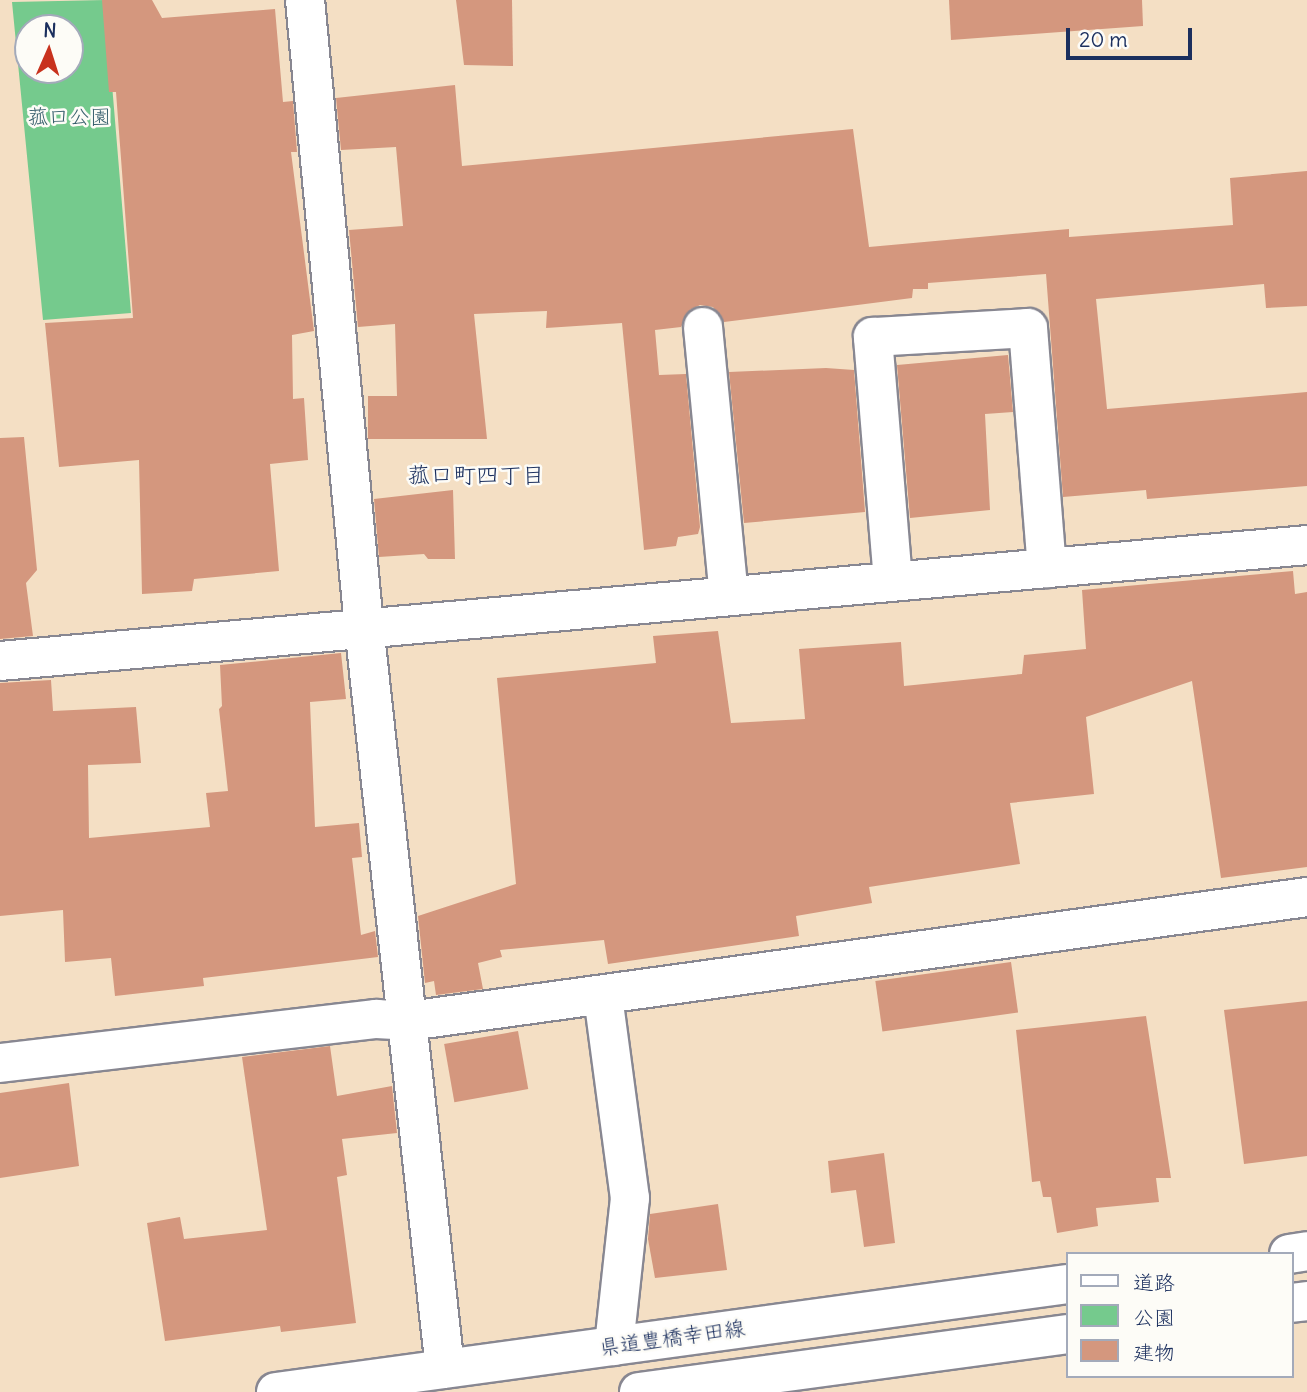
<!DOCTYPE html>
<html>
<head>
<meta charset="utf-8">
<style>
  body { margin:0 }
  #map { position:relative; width:1307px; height:1392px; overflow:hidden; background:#f4dfc4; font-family:Delius,"Klee One",sans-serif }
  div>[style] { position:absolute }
  .green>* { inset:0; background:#75ca8d }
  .building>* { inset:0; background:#d4977e; transform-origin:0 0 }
  .roads { filter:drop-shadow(2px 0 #888791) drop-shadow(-2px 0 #888791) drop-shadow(0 2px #888791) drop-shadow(0 -2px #888791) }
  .minor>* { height:38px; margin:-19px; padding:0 19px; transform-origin:19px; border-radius:19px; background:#fff }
  .major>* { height:38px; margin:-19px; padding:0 19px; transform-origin:19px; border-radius:19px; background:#fff }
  span { translate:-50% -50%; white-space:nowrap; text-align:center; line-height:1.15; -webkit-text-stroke:5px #fdfcf7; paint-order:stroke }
  .park-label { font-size:21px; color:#365e6c }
  .street-label { font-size:21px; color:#1b2f5e }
  .neighbourhood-label { font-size:23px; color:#1b2f5e }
  .legend { position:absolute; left:1066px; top:1252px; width:228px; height:126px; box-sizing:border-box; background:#fdfcf7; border:2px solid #a3aaba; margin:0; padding:9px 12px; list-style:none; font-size:21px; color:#1b2f5e }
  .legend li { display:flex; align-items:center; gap:14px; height:35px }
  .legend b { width:35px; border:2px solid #a3aaba }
  .north { position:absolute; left:14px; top:14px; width:70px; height:70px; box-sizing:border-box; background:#fdfcf7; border:2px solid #a3aaba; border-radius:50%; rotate:3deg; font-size:19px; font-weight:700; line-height:28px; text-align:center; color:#1b2f5e }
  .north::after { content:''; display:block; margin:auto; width:24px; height:32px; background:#c8321e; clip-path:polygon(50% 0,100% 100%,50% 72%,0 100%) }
  .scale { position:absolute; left:1066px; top:28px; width:126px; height:32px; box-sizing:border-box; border:4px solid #1b2f5e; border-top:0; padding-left:9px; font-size:21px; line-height:24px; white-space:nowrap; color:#1b2f5e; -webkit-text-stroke:5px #fdfcf7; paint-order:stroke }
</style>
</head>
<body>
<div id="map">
  <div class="green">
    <i style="clip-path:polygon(evenodd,105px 0,131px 313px,43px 320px,12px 2px,105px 0,28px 28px,70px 28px,70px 70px,28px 70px,28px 28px)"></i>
  </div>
  <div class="building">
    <i style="clip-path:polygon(102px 0,152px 0,162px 18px,275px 9px,283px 102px,293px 101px,297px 152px,291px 152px,314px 331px,292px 335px,293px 399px,304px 398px,308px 460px,270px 464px,279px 571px,194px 579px,192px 591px,142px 594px,139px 460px,59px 467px,45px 323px,133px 318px,116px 92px,109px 92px)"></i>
    <i style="clip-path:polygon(456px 0,512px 0,513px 66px,464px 65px)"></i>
    <i style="clip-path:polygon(949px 0,1142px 0,1143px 26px,951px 40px)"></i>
    <i style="clip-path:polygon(455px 85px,462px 166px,853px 129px,869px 247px,1069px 229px,1069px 237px,1233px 225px,1230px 178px,1307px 171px,1307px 306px,1266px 308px,1264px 284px,1096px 299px,1107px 409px,1307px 392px,1307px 486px,1147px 499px,1146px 490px,1063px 497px,1046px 274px,928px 283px,928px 289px,913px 289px,912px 298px,724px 322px,713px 307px,700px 305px,690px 310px,681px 327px,655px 330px,659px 375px,686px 374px,700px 527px,698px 534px,678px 537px,676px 546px,644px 550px,622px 323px,546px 328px,547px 311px,474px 314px,487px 439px,368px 439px,368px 396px,397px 396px,395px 324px,358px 327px,349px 230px,403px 226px,396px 147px,341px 150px,336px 98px)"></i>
    <i style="clip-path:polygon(1008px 355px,1013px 412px,985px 414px,990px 510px,910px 518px,897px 365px)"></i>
    <i style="clip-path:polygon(826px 368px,854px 370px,865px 512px,744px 523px,729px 372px)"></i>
    <i style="clip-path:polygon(24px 437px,37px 570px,26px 583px,33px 636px,0 639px,0 438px)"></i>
    <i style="clip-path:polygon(453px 490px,455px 559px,428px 559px,424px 554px,379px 557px,374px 499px)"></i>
    <i style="clip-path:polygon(1293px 571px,1295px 594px,1307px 592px,1307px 867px,1221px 878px,1192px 681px,1086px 717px,1094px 794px,1010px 803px,1020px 864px,869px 887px,872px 903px,796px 916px,799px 936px,608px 964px,604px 940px,500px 950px,502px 957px,478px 963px,483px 989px,436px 995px,434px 981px,425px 983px,418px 916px,516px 884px,497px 678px,656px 663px,653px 636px,718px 631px,731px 723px,805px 719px,799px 649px,901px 642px,904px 686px,1022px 674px,1024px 655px,1086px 649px,1082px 590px)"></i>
    <i style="clip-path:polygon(341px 653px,346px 699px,310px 702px,315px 827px,359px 823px,362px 857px,352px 858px,361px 935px,375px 931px,378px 957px,203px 978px,204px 986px,115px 996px,111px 958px,65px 962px,63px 910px,0 916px,0 683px,51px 680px,53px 711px,136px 707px,141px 763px,88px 765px,89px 838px,210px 827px,206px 793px,228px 791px,219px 709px,222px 706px,220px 665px)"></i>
    <i style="left:1011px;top:962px;width:51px;height:137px;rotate:82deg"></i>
    <i style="clip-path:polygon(1307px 1001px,1307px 1156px,1244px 1164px,1224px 1010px)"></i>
    <i style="clip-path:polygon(1146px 1016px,1171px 1178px,1156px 1178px,1159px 1202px,1096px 1208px,1098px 1226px,1057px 1233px,1051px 1197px,1043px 1197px,1040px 1181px,1032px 1182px,1016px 1030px)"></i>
    <i style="left:518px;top:1031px;width:59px;height:75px;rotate:80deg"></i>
    <i style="clip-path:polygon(330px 1046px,337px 1096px,392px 1086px,397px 1133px,342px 1139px,347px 1175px,337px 1177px,356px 1323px,281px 1332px,280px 1326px,165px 1341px,147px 1223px,180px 1217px,184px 1239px,267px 1230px,242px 1057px)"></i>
    <i style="clip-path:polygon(69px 1083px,79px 1166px,0 1178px,0 1093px)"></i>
    <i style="clip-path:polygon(884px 1153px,895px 1243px,864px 1247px,856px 1190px,831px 1193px,828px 1161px)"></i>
    <i style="clip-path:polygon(718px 1204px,727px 1270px,655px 1278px,648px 1239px,650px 1214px)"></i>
  </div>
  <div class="roads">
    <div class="minor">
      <i style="left:305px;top:0;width:629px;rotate:84.62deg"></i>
      <i style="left:364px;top:626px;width:747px;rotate:83.78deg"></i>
      <i style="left:703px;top:327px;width:269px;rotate:84.5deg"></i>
      <i style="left:893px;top:581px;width:245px;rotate:-94.7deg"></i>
      <i style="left:873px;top:337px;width:155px;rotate:-3.3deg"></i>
      <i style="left:1028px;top:328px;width:241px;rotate:85.5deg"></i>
      <i style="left:0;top:661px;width:1312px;rotate:-5.07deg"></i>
      <i style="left:603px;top:996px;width:204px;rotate:82.4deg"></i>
      <i style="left:630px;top:1198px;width:149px;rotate:96.2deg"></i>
      <i style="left:0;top:1063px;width:379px;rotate:-6.7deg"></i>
      <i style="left:376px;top:1019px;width:33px;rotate:3deg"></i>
      <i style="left:409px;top:1021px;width:907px;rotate:-7.86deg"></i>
    </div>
    <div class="major">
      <i style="left:1289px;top:1254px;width:18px;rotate:-9deg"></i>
      <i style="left:1291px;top:1303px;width:16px;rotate:-7deg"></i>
      <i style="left:276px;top:1392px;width:798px;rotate:-7.77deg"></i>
      <i style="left:639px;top:1392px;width:432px;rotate:-7.7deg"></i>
    </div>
  </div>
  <div class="park-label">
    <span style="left:69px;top:117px">菰口公園</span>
  </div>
  <div class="street-label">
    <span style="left:672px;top:1338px;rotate:-8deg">県道豊橋幸田線</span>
  </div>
  <div class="neighbourhood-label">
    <span style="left:476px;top:475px">菰口町四丁目</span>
  </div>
  <ul class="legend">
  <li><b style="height:9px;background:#fff"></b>道路</li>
  <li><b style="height:19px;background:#75ca8d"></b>公園</li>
  <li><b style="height:19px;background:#d4977e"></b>建物</li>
  </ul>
  <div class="north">N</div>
  <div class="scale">20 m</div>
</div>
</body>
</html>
